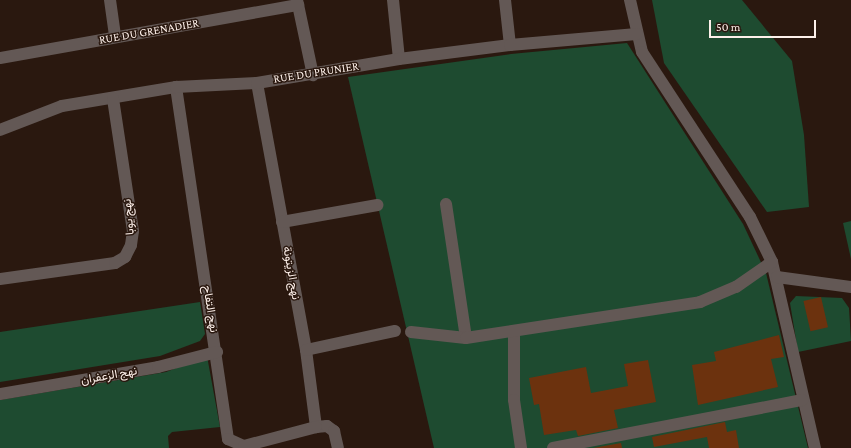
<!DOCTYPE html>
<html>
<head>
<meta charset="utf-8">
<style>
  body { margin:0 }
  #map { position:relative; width:851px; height:448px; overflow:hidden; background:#2a180f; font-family:"Crimson Pro",Vazirmatn,serif }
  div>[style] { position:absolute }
  .green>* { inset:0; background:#1e4b30 }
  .building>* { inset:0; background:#6c320e; transform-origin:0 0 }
  .street>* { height:12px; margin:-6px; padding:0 6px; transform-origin:6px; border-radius:6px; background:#635855 }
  span { translate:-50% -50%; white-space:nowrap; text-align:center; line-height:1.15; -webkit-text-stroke:3px #2a180f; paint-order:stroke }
  .street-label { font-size:12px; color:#fdf0ea }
  .scale { position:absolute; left:709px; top:20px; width:107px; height:18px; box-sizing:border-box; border:2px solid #fdf0ea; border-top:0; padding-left:5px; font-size:12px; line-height:14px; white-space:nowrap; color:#fdf0ea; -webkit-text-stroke:3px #2a180f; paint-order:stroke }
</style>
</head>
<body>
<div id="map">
  <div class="green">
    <i style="clip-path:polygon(652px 0,742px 0,792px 61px,804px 135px,809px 207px,767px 212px,664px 63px)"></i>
    <i style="clip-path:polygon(627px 43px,743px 224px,766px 273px,808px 448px,434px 448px,348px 77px,511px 54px)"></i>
    <i style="clip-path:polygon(851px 221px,851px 259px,843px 223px)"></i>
    <i style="clip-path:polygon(796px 296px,842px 298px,849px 308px,851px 341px,798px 352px,790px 303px)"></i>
    <i style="clip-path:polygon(200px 302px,205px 334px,200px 341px,160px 356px,0 382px,0 332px)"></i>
    <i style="clip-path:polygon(207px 356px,220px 427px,172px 432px,168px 436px,169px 448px,0 448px,0 400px,166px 372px)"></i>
  </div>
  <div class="building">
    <i style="left:821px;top:297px;width:31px;height:18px;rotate:77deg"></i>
    <i style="clip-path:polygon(779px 335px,784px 357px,771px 359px,778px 387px,698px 405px,692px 365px,716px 361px,714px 352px)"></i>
    <i style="clip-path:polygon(648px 360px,656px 402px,614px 410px,618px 428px,578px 436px,576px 430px,544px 435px,539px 404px,534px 405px,529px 378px,586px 367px,591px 393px,628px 386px,624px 364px)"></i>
    <i style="clip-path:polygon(725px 422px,727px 432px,736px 430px,739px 448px,709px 448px,707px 437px,654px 447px,652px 437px)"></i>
    <i style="clip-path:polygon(621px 443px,622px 448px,593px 448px)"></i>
  </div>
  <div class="street">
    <i style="left:110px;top:0;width:37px;rotate:82deg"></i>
    <i style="left:297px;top:0;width:77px;rotate:78deg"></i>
    <i style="left:393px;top:0;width:59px;rotate:84.2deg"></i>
    <i style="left:505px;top:0;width:45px;rotate:83.7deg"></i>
    <i style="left:630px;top:0;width:53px;rotate:77deg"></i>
    <i style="left:642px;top:52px;width:197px;rotate:56.8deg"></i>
    <i style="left:750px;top:217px;width:50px;rotate:63.9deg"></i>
    <i style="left:772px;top:262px;width:191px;rotate:77deg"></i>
    <i style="left:0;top:58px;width:303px;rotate:-10.1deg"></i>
    <i style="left:257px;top:83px;width:271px;rotate:79.6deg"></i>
    <i style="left:306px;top:350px;width:78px;rotate:82.6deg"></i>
    <i style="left:316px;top:427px;width:11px;rotate:-5deg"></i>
    <i style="left:327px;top:426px;width:9px;rotate:36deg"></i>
    <i style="left:334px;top:431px;width:17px;rotate:77deg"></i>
    <i style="left:176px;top:87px;width:356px;rotate:81.6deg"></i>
    <i style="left:228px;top:439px;width:17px;rotate:24deg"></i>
    <i style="left:244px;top:446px;width:74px;rotate:-14.8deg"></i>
    <i style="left:0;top:130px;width:66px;rotate:-21.2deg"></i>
    <i style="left:62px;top:106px;width:116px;rotate:-9.5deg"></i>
    <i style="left:176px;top:87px;width:81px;rotate:-2.8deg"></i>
    <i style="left:257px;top:83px;width:144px;rotate:-9.6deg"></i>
    <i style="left:399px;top:59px;width:112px;rotate:-7.2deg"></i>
    <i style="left:510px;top:45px;width:127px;rotate:-5deg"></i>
    <i style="left:446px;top:204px;width:135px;rotate:81.5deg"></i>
    <i style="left:282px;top:222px;width:97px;rotate:-10.1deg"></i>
    <i style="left:777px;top:277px;width:75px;rotate:7.7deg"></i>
    <i style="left:0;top:279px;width:116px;rotate:-7.9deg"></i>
    <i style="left:115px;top:263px;width:12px;rotate:-31deg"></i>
    <i style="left:125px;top:257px;width:13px;rotate:-63deg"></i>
    <i style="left:131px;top:245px;width:14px;rotate:-82deg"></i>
    <i style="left:133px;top:231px;width:134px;rotate:-98.6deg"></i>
    <i style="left:514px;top:331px;width:69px;rotate:90deg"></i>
    <i style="left:514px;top:400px;width:49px;rotate:81.7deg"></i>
    <i style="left:411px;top:332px;width:55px;rotate:6.2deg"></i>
    <i style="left:466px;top:338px;width:237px;rotate:-8.7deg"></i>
    <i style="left:700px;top:302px;width:39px;rotate:-23deg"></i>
    <i style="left:736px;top:287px;width:44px;rotate:-34.8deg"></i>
    <i style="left:306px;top:350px;width:91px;rotate:-12.1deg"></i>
    <i style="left:0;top:394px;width:160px;rotate:-9.7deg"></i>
    <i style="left:158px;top:367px;width:61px;rotate:-14.3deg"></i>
    <i style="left:553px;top:448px;width:254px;rotate:-10.9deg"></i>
  </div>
  <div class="street-label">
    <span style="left:149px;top:32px;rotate:-10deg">RUE DU GRENADIER</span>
    <span style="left:316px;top:73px;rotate:-9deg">RUE DU PRUNIER</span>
    <span style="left:129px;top:217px;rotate:-95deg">نهج يوبا</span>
    <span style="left:291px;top:273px;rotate:80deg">نهج الزيتونة</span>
    <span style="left:210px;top:309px;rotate:81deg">نهج التفاح</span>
    <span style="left:109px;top:376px;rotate:-10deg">نهج الزعفران</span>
  </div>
  <div class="scale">50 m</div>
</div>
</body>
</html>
